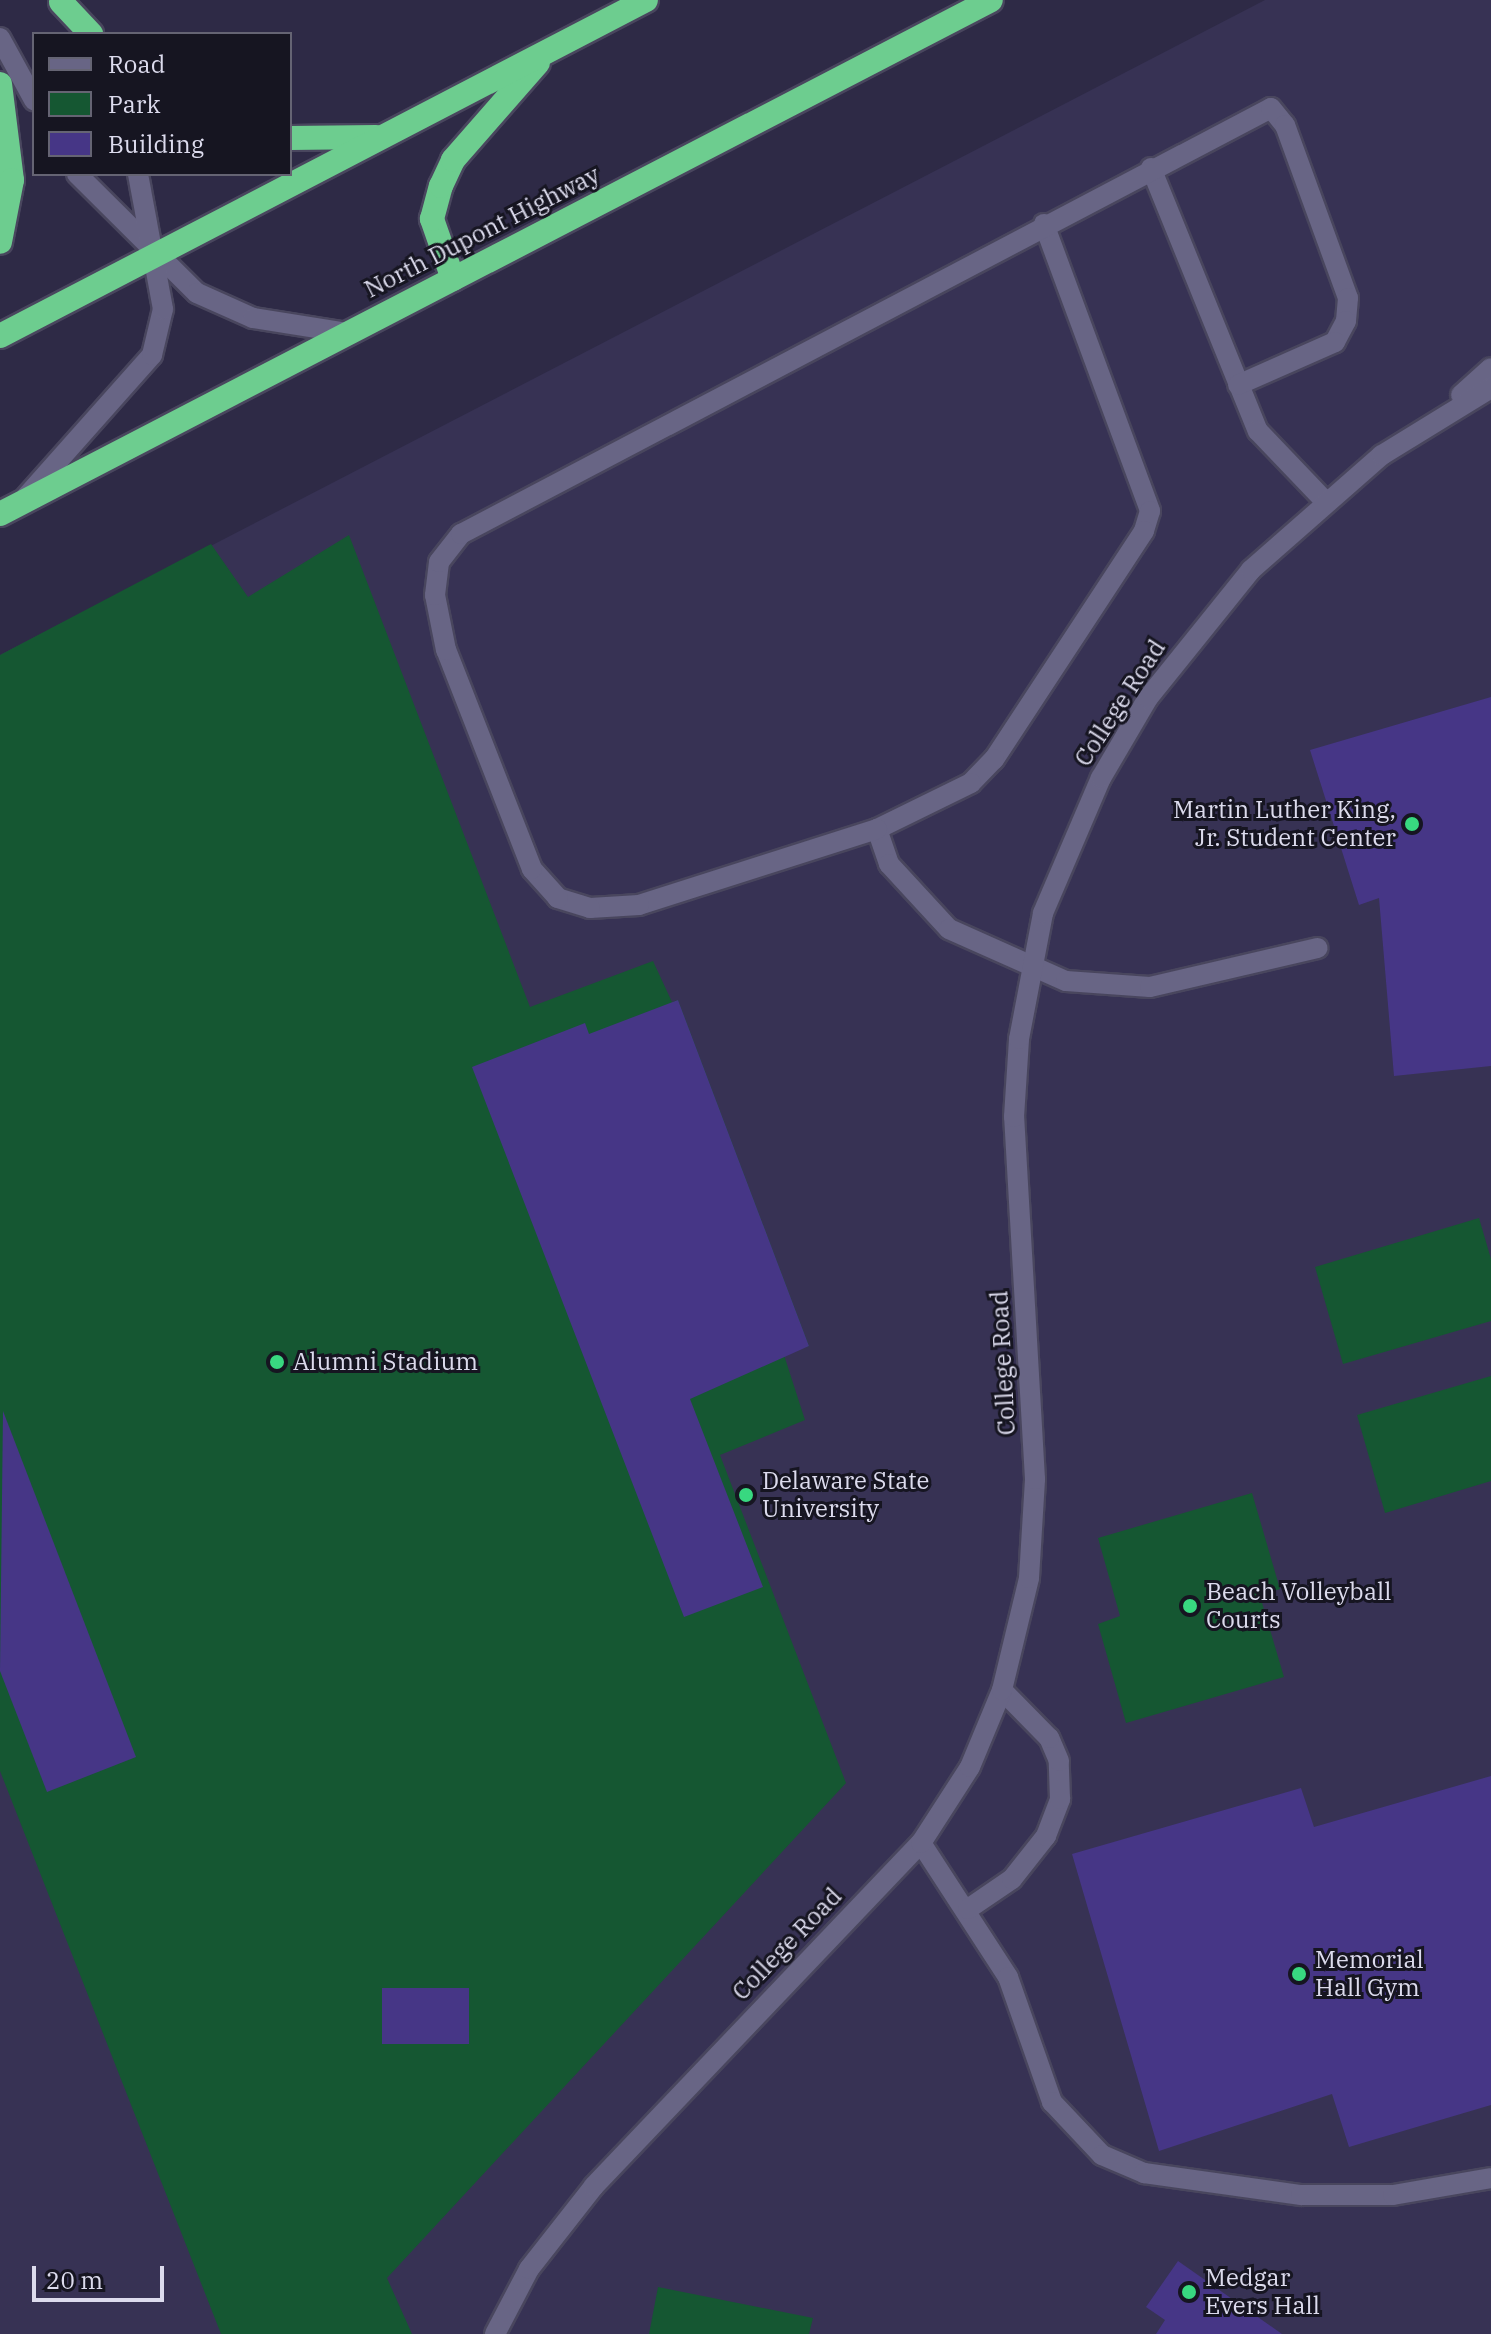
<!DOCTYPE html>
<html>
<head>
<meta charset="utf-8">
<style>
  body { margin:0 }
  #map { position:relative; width:1491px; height:2334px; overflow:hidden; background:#2e2a46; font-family:"IBM Plex Serif",serif }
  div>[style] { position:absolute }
  .built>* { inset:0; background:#373254 }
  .green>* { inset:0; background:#155732 }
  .building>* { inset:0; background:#463686; transform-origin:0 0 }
  .roads { filter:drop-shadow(2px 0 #49465e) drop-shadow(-2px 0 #49465e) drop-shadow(0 2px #49465e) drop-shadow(0 -2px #49465e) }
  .lane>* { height:20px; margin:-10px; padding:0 10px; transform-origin:10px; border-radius:10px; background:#686585 }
  .street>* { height:20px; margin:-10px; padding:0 10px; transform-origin:10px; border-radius:10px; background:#686585 }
  .highway>* { height:24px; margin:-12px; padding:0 12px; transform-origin:12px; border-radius:12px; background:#6dcd8f }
  .dots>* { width:22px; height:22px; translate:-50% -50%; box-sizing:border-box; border:4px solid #161521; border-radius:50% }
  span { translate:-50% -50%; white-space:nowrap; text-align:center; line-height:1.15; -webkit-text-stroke:6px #161521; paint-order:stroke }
  .street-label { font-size:24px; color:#dcdbed }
  .poi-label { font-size:24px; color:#dcdbed }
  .right { translate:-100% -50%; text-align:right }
  .left { translate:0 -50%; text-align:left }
  .legend { position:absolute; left:32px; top:32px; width:260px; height:144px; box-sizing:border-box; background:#161521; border:2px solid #656473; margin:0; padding:10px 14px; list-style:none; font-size:24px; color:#dcdbed }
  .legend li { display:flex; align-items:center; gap:16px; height:40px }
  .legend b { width:40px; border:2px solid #656473 }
  .scale { position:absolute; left:32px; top:2266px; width:132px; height:36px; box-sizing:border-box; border:4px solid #dcdbed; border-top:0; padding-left:10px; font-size:24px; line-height:28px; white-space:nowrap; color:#dcdbed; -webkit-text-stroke:6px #161521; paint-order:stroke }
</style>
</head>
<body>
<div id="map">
  <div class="built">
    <i style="clip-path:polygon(1265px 0,1491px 0,1491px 2334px,0 2334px,0 655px)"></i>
  </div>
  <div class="green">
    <i style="clip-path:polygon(349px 535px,530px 1007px,653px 961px,672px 1002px,678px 1000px,809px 1346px,784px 1355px,805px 1420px,720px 1455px,846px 1783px,387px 2278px,412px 2334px,221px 2334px,0 1771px,0 655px,211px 544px,248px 597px)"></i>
    <i style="clip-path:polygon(1479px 1218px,1491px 1259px,1491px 1321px,1343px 1364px,1315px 1267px)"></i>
    <i style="clip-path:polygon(1491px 1376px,1491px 1481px,1385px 1513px,1357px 1415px)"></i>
    <i style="clip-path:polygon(1252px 1493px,1280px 1589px,1260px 1596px,1284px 1677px,1126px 1723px,1098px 1624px,1120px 1616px,1098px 1538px)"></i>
    <i style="clip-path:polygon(658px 2287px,813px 2318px,809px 2334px,649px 2334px)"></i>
  </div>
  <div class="building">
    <i style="clip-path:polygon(1491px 697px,1491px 1066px,1394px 1076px,1379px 898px,1359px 905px,1310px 750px)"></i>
    <i style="clip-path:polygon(678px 1000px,809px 1346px,690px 1399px,763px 1587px,684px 1617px,472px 1067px,585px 1023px,589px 1034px)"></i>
    <i style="clip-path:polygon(3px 1411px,136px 1757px,47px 1792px,0 1671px)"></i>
    <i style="clip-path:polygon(1491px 1776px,1491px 2105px,1349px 2147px,1332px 2094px,1159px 2151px,1072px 1854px,1301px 1788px,1314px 1827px)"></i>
    <i style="left:382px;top:1988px;width:87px;height:56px"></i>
    <i style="clip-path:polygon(1178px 2261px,1282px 2334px,1156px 2334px,1165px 2320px,1146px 2307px)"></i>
  </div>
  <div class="roads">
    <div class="lane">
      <i style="left:1151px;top:168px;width:284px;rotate:67.9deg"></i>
      <i style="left:1258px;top:431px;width:97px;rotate:46.3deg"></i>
      <i style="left:1044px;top:224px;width:306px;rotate:69.7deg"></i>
      <i style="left:1150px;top:511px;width:21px;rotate:107deg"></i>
      <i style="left:1144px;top:531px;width:273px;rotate:123.3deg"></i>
      <i style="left:994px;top:759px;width:33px;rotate:134deg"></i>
      <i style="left:971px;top:783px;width:105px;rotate:153.9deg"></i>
      <i style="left:877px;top:829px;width:37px;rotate:71deg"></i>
      <i style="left:889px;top:864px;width:88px;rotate:47.3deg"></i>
      <i style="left:949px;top:929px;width:128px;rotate:24deg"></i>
      <i style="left:1066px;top:981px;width:84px;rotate:4.1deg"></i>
      <i style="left:1150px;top:987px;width:172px;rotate:-13.1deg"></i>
      <i style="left:877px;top:829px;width:250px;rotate:162.3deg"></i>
      <i style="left:639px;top:905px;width:49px;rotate:176.5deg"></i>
      <i style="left:590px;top:908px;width:34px;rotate:-163deg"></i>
      <i style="left:558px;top:898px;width:39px;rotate:-132deg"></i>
      <i style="left:532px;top:869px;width:235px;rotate:-111.4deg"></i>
      <i style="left:446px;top:650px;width:56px;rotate:-101.3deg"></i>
      <i style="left:435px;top:595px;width:33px;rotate:-83deg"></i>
      <i style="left:439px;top:562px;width:36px;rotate:-52deg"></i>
      <i style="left:461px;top:534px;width:915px;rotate:-27.74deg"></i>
      <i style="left:1271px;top:108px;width:22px;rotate:51deg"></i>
      <i style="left:1285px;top:125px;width:184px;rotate:70deg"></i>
      <i style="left:1348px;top:298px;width:23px;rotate:95deg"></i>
      <i style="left:1346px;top:321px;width:24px;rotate:118deg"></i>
      <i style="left:1335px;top:342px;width:106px;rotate:156.1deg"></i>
      <i style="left:921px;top:1843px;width:160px;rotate:57deg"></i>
      <i style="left:1008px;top:1977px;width:133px;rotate:70.6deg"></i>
      <i style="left:1052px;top:2102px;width:73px;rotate:46.7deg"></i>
      <i style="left:1102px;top:2155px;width:46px;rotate:23.2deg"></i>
      <i style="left:1144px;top:2173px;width:159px;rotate:8deg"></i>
      <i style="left:1301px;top:2195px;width:92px"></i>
      <i style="left:1393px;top:2195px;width:99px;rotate:-9.8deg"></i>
      <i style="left:968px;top:1909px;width:53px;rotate:-34.3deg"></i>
      <i style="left:1012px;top:1879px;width:55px;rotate:-51.7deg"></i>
      <i style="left:1046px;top:1836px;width:40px;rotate:-69deg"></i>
      <i style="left:1060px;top:1799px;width:38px;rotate:-92deg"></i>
      <i style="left:1059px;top:1761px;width:25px;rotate:-113deg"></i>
      <i style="left:1049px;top:1738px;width:67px;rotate:-134.4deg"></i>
    </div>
    <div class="street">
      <i style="left:0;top:38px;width:71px;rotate:61.3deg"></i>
      <i style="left:77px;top:174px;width:169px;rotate:44.8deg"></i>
      <i style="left:197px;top:293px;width:61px;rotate:24.1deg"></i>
      <i style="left:253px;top:318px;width:96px;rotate:9deg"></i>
      <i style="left:1461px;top:395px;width:40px;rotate:-42deg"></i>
      <i style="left:26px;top:497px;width:190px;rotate:-48.4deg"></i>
      <i style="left:152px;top:355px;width:47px;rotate:-76.6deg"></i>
      <i style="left:163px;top:309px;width:137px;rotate:-100.5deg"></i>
      <i style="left:495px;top:2334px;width:73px;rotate:-62.4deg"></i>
      <i style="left:529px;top:2269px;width:105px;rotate:-51.9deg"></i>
      <i style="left:594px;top:2186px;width:474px;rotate:-46.4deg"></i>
      <i style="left:921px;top:1843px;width:90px;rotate:-57.2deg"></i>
      <i style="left:970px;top:1767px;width:83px;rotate:-67.4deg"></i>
      <i style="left:1002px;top:1690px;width:115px;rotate:-76.4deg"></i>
      <i style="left:1029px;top:1578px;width:99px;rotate:-86.5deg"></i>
      <i style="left:1035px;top:1479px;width:363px;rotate:-93.3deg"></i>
      <i style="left:1014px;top:1117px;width:78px;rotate:-86.3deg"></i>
      <i style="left:1019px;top:1039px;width:128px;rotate:-79.2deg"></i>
      <i style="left:1043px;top:913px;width:147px;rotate:-66.8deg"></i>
      <i style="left:1101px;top:778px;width:93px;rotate:-59.6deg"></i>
      <i style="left:1148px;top:698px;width:164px;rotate:-51.2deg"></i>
      <i style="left:1251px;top:570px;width:174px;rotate:-41.3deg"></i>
      <i style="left:1382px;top:455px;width:128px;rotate:-31.6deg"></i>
    </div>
    <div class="highway">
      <i style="left:61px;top:2px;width:44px;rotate:46.8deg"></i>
      <i style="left:0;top:84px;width:97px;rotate:82.9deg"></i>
      <i style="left:12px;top:180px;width:63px;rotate:101deg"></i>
      <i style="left:290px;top:138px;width:86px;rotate:-0.7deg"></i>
      <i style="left:453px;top:279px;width:64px;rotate:-109.3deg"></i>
      <i style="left:432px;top:219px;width:34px;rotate:-75deg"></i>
      <i style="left:441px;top:186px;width:29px;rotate:-65deg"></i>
      <i style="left:453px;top:160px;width:129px;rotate:-48.8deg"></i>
      <i style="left:0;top:336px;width:728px;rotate:-27.48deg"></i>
      <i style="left:0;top:514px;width:1116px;rotate:-27.41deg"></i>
    </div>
  </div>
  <div class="dots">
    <i style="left:1412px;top:824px;background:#38d880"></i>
    <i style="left:277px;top:1362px;background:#38d880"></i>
    <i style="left:746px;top:1495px;background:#38d880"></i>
    <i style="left:1190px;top:1606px;background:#38d880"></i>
    <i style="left:1299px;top:1974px;background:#38d880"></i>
    <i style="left:1189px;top:2292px;background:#38d880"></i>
  </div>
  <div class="street-label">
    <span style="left:482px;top:232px;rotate:-27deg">North Dupont Highway</span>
    <span style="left:1120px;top:703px;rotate:-57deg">College Road</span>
    <span style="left:1003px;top:1363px;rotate:-93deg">College Road</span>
    <span style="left:787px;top:1944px;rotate:-46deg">College Road</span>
  </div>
  <div class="poi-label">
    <span class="right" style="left:1396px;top:824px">Martin Luther King,<br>Jr. Student Center</span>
    <span class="left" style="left:293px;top:1362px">Alumni Stadium</span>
    <span class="left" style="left:762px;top:1495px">Delaware State<br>University</span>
    <span class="left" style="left:1206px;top:1606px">Beach Volleyball<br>Courts</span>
    <span class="left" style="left:1315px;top:1974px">Memorial<br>Hall Gym</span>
    <span class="left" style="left:1205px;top:2292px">Medgar<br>Evers Hall</span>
  </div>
  <ul class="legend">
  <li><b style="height:10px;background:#686585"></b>Road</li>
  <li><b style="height:22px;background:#155732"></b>Park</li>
  <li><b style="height:22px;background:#463686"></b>Building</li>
  </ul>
  <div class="scale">20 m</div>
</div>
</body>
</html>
